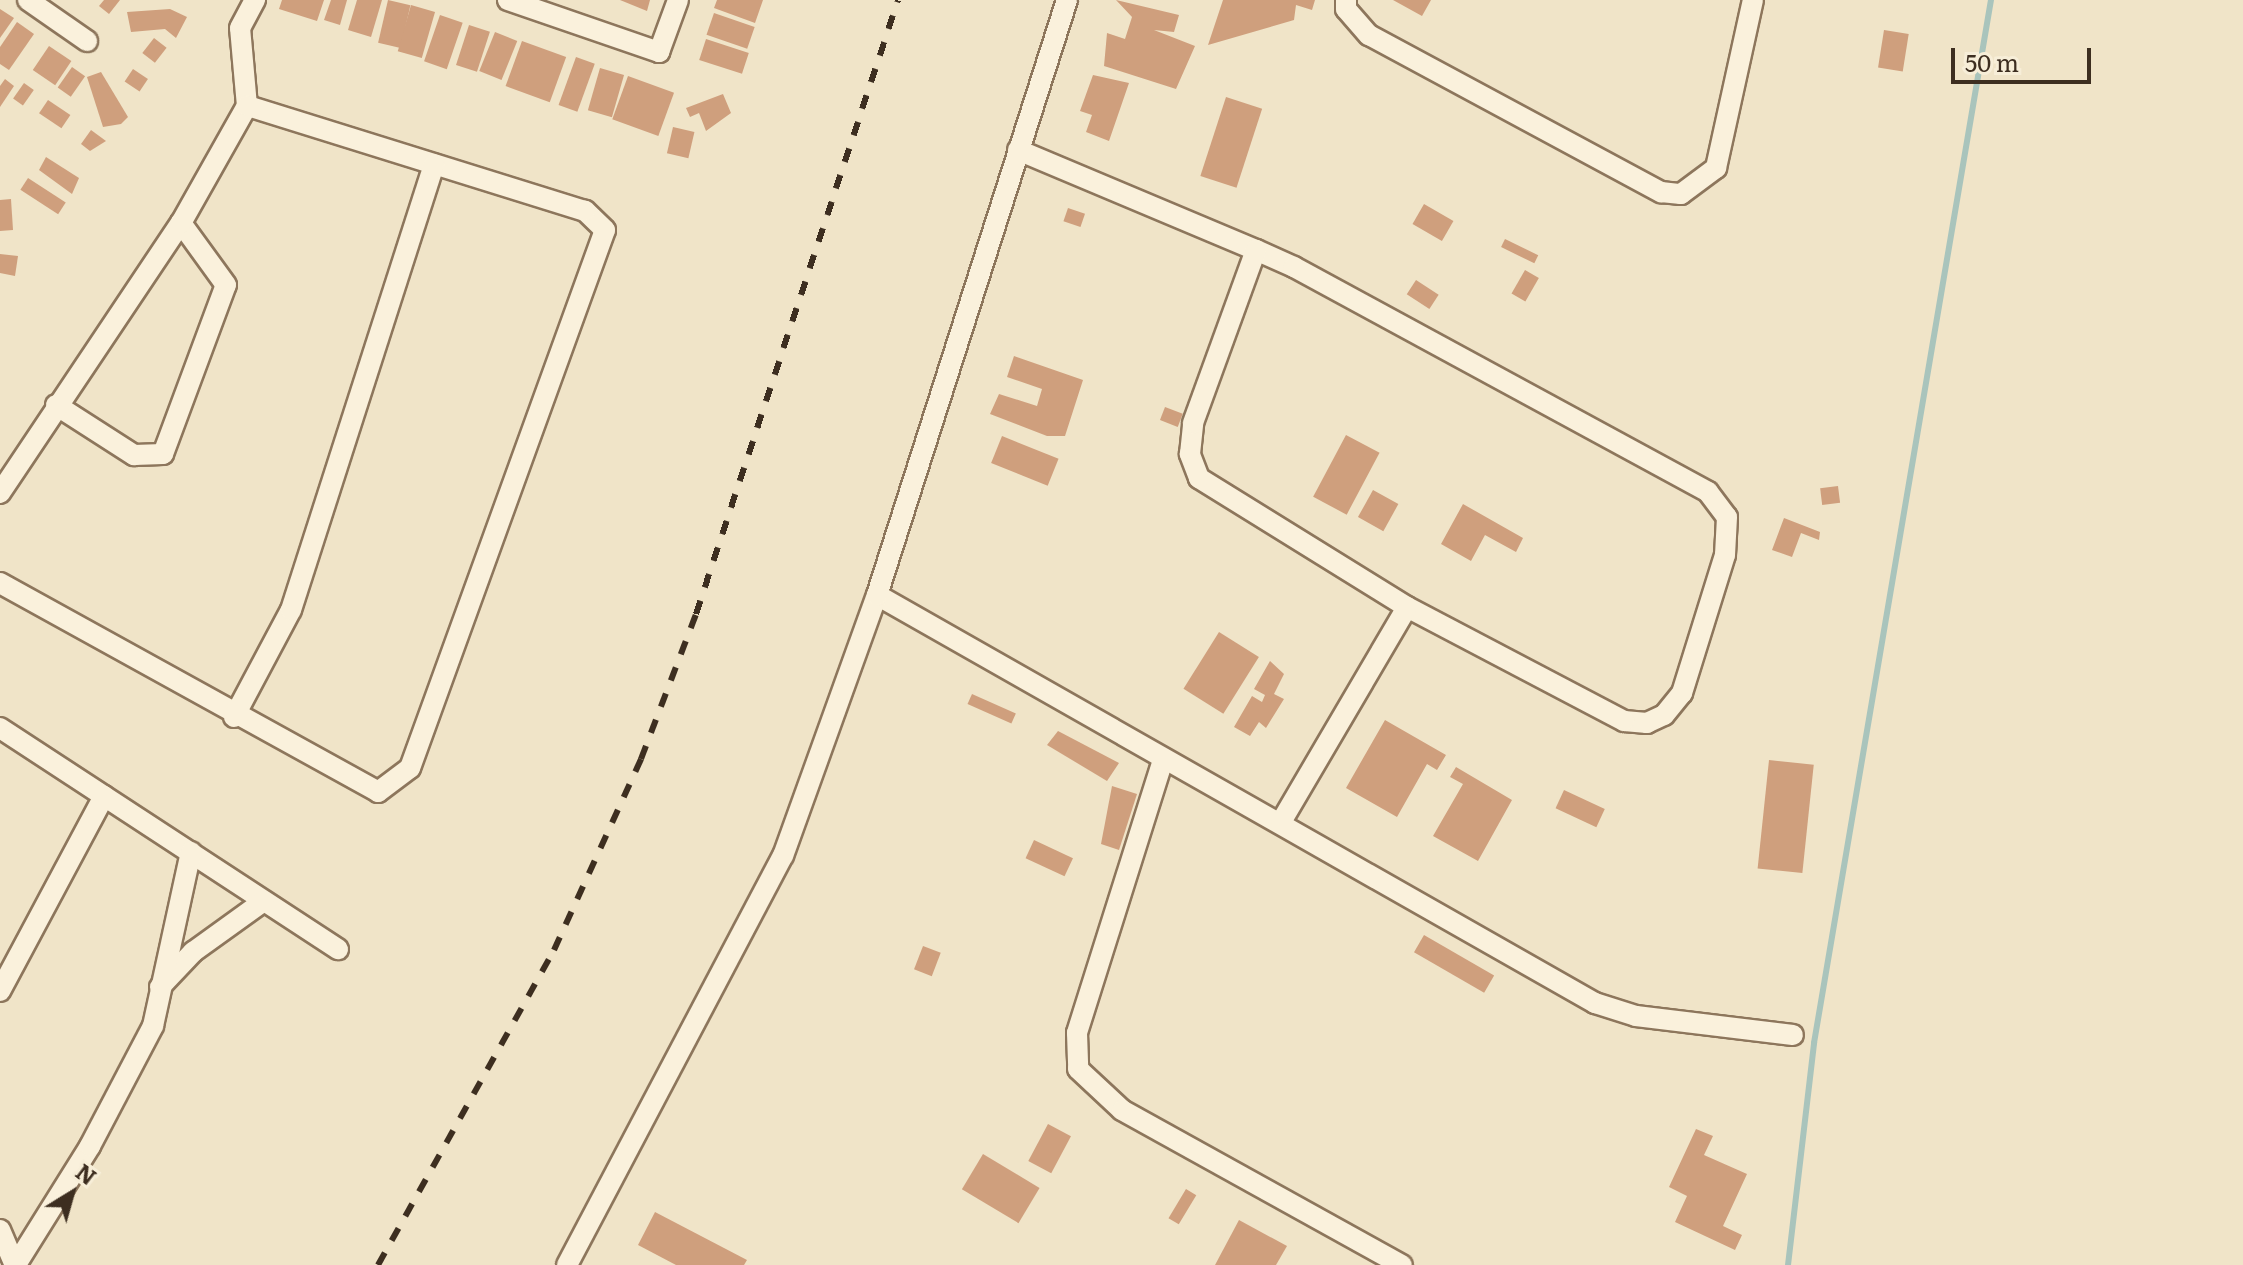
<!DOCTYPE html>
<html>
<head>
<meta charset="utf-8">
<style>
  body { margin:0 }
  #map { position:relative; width:2243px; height:1265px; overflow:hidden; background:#f0e4c8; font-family:Literata,serif }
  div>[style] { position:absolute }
  .stream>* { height:6px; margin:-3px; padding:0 3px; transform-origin:3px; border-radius:3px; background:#a9c4bc }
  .building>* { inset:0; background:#cf9f7d; transform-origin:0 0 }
  .roads { filter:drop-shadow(2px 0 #8d765c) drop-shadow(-2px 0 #8d765c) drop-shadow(0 2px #8d765c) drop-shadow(0 -2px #8d765c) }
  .minor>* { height:20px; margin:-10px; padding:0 10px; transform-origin:10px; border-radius:10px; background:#faf1dc }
  .rail>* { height:6px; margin-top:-3px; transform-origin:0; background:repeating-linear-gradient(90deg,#3d2e20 0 14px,transparent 0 28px) }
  span { translate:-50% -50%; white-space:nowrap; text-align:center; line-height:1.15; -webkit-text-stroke:6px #f7eed8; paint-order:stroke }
  .north { position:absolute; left:32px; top:1153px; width:80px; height:80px; -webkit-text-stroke:6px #f7eed8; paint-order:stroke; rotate:37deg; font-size:22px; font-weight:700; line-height:32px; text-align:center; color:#3d2e20 }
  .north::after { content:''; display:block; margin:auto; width:28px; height:36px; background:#3d2e20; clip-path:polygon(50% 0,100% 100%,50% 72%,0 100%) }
  .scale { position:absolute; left:1951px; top:48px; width:140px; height:36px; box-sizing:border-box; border:4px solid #3d2e20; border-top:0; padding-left:10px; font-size:24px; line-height:28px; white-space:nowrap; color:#3d2e20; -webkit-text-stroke:6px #f7eed8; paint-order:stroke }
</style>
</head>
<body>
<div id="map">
  <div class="stream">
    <i style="left:1788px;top:1265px;width:224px;rotate:-83.3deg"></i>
    <i style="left:1814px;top:1043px;width:1058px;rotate:-80.37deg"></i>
  </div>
  <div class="building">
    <i style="clip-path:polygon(104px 0,120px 0,109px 14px,99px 6px)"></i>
    <i style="clip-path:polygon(282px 0,324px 0,317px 21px,279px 9px)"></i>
    <i style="clip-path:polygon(331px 0,347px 0,340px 25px,324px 20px)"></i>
    <i style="clip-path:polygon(357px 0,382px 0,371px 37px,348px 30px)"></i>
    <i style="left:388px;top:0;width:23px;height:44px;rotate:13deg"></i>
    <i style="clip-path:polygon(620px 0,650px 0,647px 11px)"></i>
    <i style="clip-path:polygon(717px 0,763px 0,755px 23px,714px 8px)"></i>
    <i style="clip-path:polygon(1116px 0,1179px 15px,1174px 32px,1154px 30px,1195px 46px,1176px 89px,1104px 66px,1107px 33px,1125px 39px,1132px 17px)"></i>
    <i style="clip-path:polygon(1223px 0,1315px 0,1312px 10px,1296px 5px,1294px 20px,1208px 45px)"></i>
    <i style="clip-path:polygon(1393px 0,1431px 0,1422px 16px)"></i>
    <i style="left:411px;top:5px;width:25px;height:48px;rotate:16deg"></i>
    <i style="clip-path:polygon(0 9px,14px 18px,0 38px)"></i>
    <i style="clip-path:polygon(170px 9px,187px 17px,176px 38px,165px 29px,131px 32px,127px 12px)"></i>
    <i style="left:714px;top:13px;width:43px;height:23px;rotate:19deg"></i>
    <i style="left:440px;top:15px;width:24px;height:49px;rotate:19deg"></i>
    <i style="clip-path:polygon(17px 22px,34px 34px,9px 70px,0 64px,0 47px)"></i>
    <i style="left:469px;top:25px;width:22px;height:42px;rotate:18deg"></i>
    <i style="left:1884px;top:30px;width:25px;height:38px;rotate:9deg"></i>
    <i style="left:495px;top:32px;width:24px;height:42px;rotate:22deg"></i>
    <i style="left:154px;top:38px;width:16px;height:19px;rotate:38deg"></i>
    <i style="left:706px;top:39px;width:45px;height:22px;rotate:18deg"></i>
    <i style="left:522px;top:41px;width:47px;height:48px;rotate:20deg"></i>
    <i style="left:49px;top:46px;width:27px;height:29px;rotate:34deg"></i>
    <i style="left:576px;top:57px;width:20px;height:51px;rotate:20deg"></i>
    <i style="left:72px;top:67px;width:16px;height:25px;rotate:35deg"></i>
    <i style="left:600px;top:68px;width:25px;height:44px;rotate:16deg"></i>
    <i style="left:133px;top:69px;width:18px;height:15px;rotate:34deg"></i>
    <i style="clip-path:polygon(101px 72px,128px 117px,121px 124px,103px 127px,87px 77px)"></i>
    <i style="clip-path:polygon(1093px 75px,1129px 83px,1109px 141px,1086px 132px,1092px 115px,1080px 111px)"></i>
    <i style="left:628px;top:76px;width:49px;height:46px;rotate:20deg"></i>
    <i style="clip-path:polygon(5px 79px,14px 86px,0 107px,0 86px)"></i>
    <i style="left:24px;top:83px;width:12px;height:19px;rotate:35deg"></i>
    <i style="clip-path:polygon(723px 94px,731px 113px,706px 131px,699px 113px,690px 117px,686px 108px)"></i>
    <i style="left:1226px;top:97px;width:38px;height:83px;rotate:18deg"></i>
    <i style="left:48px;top:100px;width:27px;height:16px;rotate:34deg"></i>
    <i style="left:673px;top:127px;width:22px;height:27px;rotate:13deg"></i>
    <i style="clip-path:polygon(91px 130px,106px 141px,90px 151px,81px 144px)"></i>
    <i style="clip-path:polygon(46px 157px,79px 178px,72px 194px,39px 170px)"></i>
    <i style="left:28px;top:178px;width:45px;height:14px;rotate:33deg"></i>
    <i style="clip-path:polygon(11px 199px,13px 230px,0 231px,0 200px)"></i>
    <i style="left:1424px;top:204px;width:34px;height:23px;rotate:30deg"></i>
    <i style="left:1068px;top:208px;width:18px;height:14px;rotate:19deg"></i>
    <i style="left:1505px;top:239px;width:37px;height:9px;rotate:26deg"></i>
    <i style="clip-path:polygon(0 254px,18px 256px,15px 276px,0 273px)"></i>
    <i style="left:1525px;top:270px;width:16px;height:27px;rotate:30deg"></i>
    <i style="left:1416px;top:280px;width:27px;height:17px;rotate:33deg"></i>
    <i style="clip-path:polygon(1014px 356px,1083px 380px,1065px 436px,1047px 436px,990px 414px,999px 394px,1037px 406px,1042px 389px,1007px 377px)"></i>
    <i style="left:1165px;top:407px;width:19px;height:14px;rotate:21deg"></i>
    <i style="left:1346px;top:435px;width:38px;height:70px;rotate:28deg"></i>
    <i style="left:1002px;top:436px;width:61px;height:29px;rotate:22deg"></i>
    <i style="left:1838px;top:486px;width:17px;height:18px;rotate:83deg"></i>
    <i style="left:1373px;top:490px;width:29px;height:31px;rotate:29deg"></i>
    <i style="clip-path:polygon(1463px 504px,1523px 538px,1516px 552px,1485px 535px,1471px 561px,1441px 544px)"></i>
    <i style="clip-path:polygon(1784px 518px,1820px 532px,1819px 540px,1801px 533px,1792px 557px,1772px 550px)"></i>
    <i style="left:1219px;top:632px;width:47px;height:67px;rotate:32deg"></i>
    <i style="clip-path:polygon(1270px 661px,1284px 674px,1274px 694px,1284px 699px,1266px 728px,1259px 722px,1250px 736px,1234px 727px,1252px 696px,1262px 702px,1265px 695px,1254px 689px)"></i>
    <i style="left:972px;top:694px;width:48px;height:11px;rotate:24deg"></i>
    <i style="clip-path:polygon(1385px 720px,1446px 755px,1437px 770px,1427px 764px,1397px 817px,1346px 788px)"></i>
    <i style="clip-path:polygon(1058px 731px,1119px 763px,1107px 781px,1047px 745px)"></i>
    <i style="left:1769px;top:760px;width:45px;height:109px;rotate:6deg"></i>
    <i style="clip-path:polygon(1456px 767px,1512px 800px,1478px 861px,1433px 836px,1463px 784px,1450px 777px)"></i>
    <i style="clip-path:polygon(1112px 786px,1137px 794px,1119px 850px,1101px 844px)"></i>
    <i style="left:1564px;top:790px;width:45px;height:20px;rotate:25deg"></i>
    <i style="left:1034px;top:840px;width:43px;height:20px;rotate:25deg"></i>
    <i style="left:1424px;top:935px;width:81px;height:20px;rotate:30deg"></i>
    <i style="left:923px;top:946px;width:19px;height:25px;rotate:21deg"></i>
    <i style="left:1048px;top:1124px;width:26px;height:42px;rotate:28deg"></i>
    <i style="clip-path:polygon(1696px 1129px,1713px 1136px,1704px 1155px,1747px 1174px,1723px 1226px,1742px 1235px,1735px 1250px,1675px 1222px,1687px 1196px,1669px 1187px)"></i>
    <i style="left:983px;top:1154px;width:66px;height:41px;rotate:31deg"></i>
    <i style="left:1186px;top:1189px;width:12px;height:34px;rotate:31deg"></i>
    <i style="clip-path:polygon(655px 1212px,747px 1260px,744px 1265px,676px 1265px,638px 1245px)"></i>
    <i style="clip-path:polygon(1239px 1220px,1287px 1246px,1276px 1265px,1215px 1265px)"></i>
  </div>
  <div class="roads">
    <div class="minor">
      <i style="left:28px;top:0;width:72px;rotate:34.8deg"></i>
      <i style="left:508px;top:0;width:160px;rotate:19deg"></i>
      <i style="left:659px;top:52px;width:55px;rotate:-69.9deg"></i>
      <i style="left:1346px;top:0;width:9px;rotate:90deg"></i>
      <i style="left:1346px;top:9px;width:35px;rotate:49deg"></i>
      <i style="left:1369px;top:35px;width:332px;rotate:28.3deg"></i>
      <i style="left:1661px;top:192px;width:20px;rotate:6deg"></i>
      <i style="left:1681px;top:194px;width:44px;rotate:-36.6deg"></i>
      <i style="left:1716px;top:168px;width:172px;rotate:-77.6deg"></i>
      <i style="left:1018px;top:150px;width:258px;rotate:22.8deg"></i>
      <i style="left:1256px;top:250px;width:42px;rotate:24.1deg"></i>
      <i style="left:1294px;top:267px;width:471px;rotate:28.5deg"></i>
      <i style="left:1708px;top:492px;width:31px;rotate:53deg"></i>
      <i style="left:1727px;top:517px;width:38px;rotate:93deg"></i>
      <i style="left:1725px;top:555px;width:145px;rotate:107.3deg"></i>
      <i style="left:1682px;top:693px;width:28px;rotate:129deg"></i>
      <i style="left:1664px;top:715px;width:19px;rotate:155deg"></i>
      <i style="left:1647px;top:723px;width:23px;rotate:-175deg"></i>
      <i style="left:1624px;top:721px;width:245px;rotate:-152.3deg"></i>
      <i style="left:1407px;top:607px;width:245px;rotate:-148.2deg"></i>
      <i style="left:1199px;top:478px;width:26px;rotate:-111deg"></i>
      <i style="left:1190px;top:454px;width:31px;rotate:-84deg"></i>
      <i style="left:1193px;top:423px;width:184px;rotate:-70deg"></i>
      <i style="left:56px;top:405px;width:93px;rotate:32.7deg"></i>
      <i style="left:134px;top:455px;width:29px;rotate:-2deg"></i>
      <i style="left:163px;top:454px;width:180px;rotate:-69.6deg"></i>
      <i style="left:226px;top:285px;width:77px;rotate:-126deg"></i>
      <i style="left:0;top:493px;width:325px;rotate:-56.2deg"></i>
      <i style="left:181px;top:223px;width:134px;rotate:-60.6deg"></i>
      <i style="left:247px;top:106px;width:78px;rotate:-95.1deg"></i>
      <i style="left:240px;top:28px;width:32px;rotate:-62deg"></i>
      <i style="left:0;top:583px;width:432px;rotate:28.9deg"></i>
      <i style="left:378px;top:792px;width:40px;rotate:-37deg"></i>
      <i style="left:410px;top:768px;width:572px;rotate:-70.08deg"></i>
      <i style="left:605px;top:230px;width:28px;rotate:-136deg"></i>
      <i style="left:585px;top:211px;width:354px;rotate:-162.7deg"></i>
      <i style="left:877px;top:595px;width:826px;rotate:29.61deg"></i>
      <i style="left:1595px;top:1003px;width:43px;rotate:17.6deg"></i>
      <i style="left:1636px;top:1016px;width:158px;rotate:6.9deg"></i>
      <i style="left:234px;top:717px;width:121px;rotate:-62deg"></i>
      <i style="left:291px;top:610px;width:468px;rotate:-72.2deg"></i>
      <i style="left:0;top:728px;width:404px;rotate:33.2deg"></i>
      <i style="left:1163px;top:760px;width:286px;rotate:107.5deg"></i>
      <i style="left:1077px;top:1033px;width:36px;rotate:88deg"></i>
      <i style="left:1078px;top:1069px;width:60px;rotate:43deg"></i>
      <i style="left:1122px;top:1110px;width:320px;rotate:29deg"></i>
      <i style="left:1281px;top:822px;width:249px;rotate:-59.6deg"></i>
      <i style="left:160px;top:987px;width:48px;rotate:-46.7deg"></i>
      <i style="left:193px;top:952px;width:87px;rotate:-35.7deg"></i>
      <i style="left:0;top:991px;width:221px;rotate:-61.9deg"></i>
      <i style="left:0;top:1230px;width:38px;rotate:67deg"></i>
      <i style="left:17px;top:1263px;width:138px;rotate:-58deg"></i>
      <i style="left:90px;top:1146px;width:136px;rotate:-62.3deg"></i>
      <i style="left:153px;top:1026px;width:178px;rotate:-77.7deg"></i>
      <i style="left:567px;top:1265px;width:463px;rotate:-62.2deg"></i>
      <i style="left:783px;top:856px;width:277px;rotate:-70.2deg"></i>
      <i style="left:877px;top:595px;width:625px;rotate:-72.29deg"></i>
    </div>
  </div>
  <div class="rail">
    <i style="left:378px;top:1265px;width:361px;rotate:-60.8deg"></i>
    <i style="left:554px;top:950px;width:210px;rotate:-65.5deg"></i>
    <i style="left:641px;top:759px;width:155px;rotate:-69.2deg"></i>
    <i style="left:696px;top:614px;width:646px;rotate:-71.79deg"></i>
  </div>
  <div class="north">N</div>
  <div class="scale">50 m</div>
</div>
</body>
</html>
